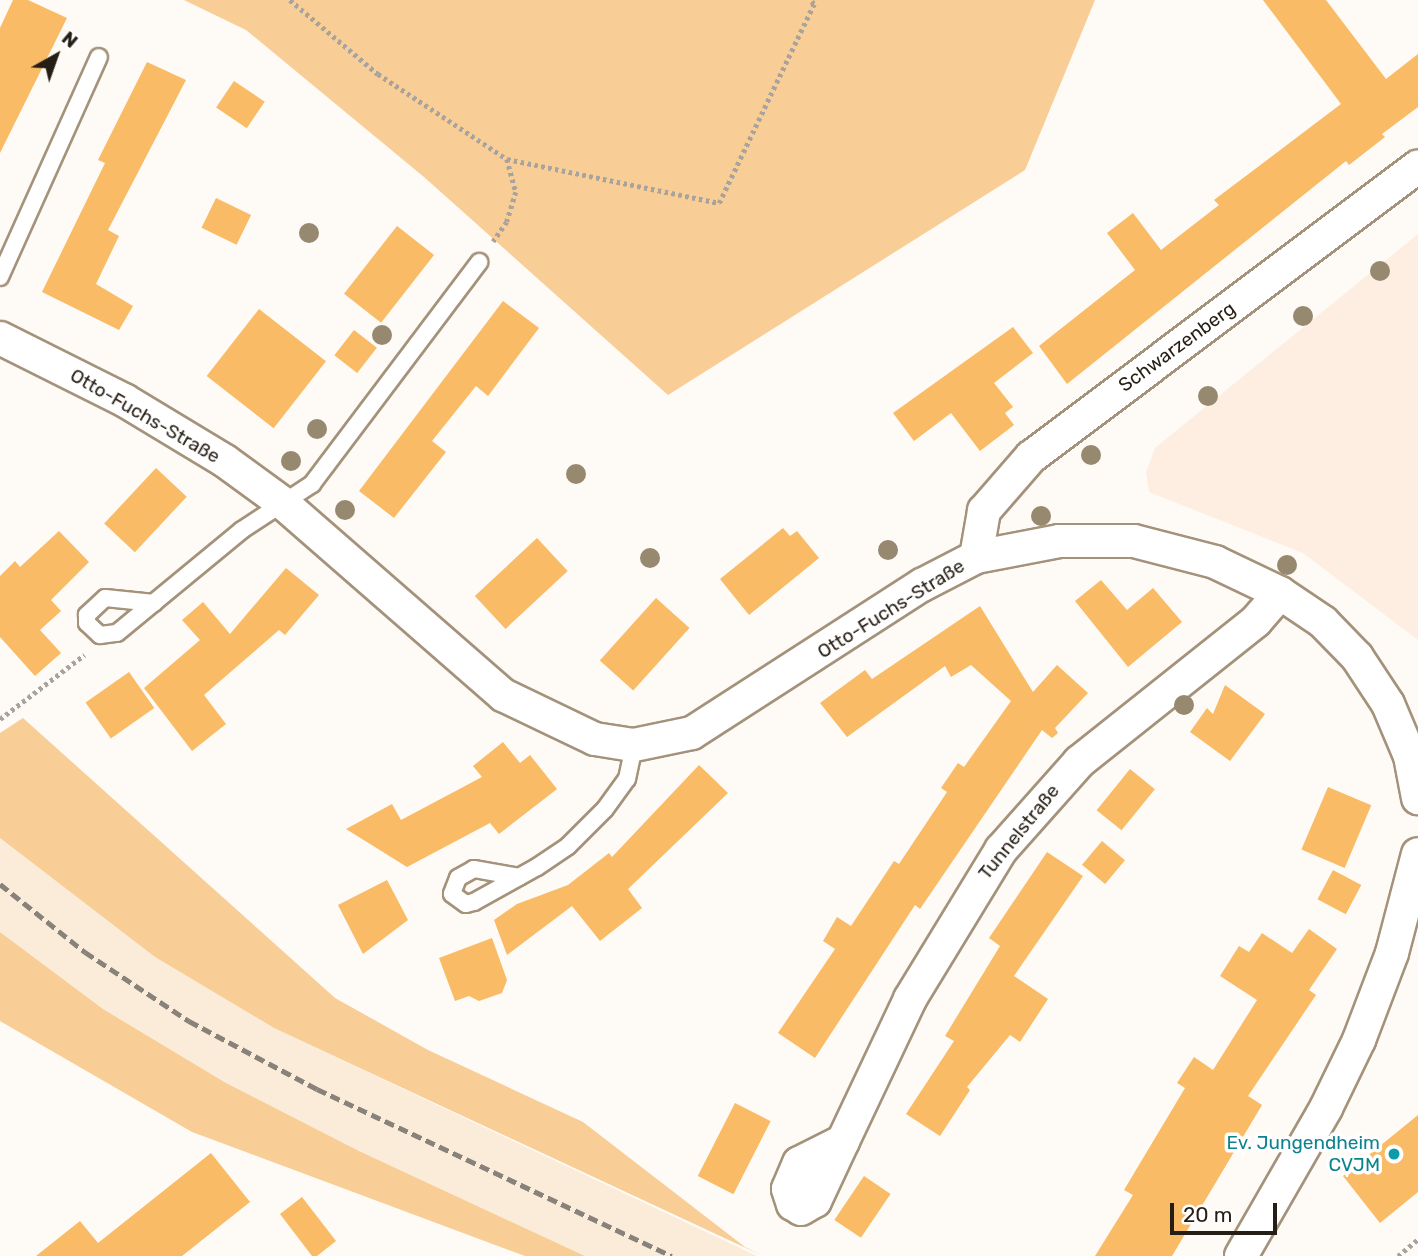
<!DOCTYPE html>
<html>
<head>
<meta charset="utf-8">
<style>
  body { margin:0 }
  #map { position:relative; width:1418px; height:1256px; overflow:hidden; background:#fefaf5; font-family:Rubik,sans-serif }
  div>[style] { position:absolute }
  .industrial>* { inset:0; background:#fdeee1 }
  .built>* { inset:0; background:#fbecda }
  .green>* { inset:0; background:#f8cd96 }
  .building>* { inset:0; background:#f9bb65; transform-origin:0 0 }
  .path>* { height:4.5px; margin-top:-2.25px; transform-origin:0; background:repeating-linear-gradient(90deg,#a8a39c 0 3.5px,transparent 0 7px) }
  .roads { filter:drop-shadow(2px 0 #a4927b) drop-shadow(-2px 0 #a4927b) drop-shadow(0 2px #a4927b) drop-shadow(0 -2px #a4927b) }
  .lane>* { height:16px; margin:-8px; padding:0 8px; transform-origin:8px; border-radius:8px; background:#fff }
  .street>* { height:32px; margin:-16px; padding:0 16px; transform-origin:16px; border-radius:16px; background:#fff }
  .rail>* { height:5px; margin-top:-2.5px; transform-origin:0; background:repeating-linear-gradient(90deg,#88827b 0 10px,transparent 0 15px) }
  .trees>* { width:20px; height:20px; margin:-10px; border-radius:50%; background:#978870 }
  .dots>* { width:19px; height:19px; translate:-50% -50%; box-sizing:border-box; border:4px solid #fff; border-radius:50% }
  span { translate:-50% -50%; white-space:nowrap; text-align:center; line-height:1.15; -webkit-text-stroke:7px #fff; paint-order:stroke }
  .street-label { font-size:19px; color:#251e15 }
  .culture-label { font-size:19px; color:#0d838f }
  .right { translate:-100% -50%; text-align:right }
  .north { position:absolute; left:21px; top:21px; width:70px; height:70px; -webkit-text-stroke:5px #fff; paint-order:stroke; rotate:40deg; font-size:19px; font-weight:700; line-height:28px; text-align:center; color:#251e15 }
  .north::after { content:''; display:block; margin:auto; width:24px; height:32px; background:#251e15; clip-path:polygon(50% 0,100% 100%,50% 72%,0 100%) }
  .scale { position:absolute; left:1170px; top:1203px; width:107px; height:32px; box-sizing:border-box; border:4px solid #251e15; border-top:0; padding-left:9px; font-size:21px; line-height:24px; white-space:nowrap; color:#251e15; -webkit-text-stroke:5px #fff; paint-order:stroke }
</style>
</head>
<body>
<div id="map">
  <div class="industrial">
    <i style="clip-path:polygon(1418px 234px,1418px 640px,1303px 553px,1149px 492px,1146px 472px,1155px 448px)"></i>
  </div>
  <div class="built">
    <i style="clip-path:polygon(0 838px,155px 957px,274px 1028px,757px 1256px,585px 1256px,359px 1151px,226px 1083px,103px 1009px,0 932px)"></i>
  </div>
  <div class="green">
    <i style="clip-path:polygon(184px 0,1095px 0,1025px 170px,668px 395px,424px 177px,246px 30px)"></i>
    <i style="clip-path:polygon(23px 718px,335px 998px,428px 1050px,583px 1122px,745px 1247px,763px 1256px,274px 1028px,155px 957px,0 838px,0 733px)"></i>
    <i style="clip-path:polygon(0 932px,103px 1009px,226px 1083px,359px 1151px,585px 1256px,525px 1256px,192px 1132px,0 1021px)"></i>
  </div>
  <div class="building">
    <i style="clip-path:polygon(13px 0,28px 0,67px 18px,0 153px,0 28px)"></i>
    <i style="clip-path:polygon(1263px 0,1326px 0,1386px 79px,1418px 54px,1418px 107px,1382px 134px,1385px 137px,1349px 165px,1346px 161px,1067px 384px,1039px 346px,1135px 270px,1107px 233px,1133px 213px,1161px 250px,1219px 205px,1214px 200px,1341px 104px)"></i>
    <i style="clip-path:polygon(147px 62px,186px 80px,108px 230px,119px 236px,96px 284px,133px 306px,119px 330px,42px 292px,105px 163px,98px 160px)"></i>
    <i style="left:234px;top:81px;width:37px;height:32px;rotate:34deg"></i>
    <i style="left:216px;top:198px;width:39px;height:33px;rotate:26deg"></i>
    <i style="left:397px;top:226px;width:47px;height:86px;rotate:38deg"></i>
    <i style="clip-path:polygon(503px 301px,539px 328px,488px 396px,476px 386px,432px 441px,446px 452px,394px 518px,359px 491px)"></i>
    <i style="left:259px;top:309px;width:85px;height:85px;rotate:38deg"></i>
    <i style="clip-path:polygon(1013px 327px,1033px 353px,994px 383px,1013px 407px,1005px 413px,1014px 425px,980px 451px,951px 413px,914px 441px,893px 413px)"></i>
    <i style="left:354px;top:330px;width:29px;height:32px;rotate:38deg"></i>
    <i style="left:156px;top:468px;width:42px;height:76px;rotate:43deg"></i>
    <i style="clip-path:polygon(783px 528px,790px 536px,797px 531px,819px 558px,749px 615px,720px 579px)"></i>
    <i style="clip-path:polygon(59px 531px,89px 562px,51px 600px,61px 611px,40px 630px,61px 653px,35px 676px,0 637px,0 576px,15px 561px,20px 567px)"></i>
    <i style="left:537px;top:538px;width:45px;height:85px;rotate:47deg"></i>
    <i style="clip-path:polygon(286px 568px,319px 595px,285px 635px,279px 630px,204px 695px,226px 724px,192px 751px,144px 688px,200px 640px,182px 620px,203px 602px,230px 634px)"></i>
    <i style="clip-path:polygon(1101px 580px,1127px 610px,1153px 588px,1182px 622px,1128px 667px,1075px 601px)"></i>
    <i style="left:656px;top:598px;width:45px;height:84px;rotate:42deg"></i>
    <i style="clip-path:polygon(980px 606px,1033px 692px,1057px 665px,1088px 693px,1055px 728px,1058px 733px,1052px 738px,1042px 730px,920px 909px,915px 905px,815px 1058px,778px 1033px,835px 949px,823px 941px,837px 917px,851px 926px,894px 861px,899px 864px,947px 792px,941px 788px,958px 763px,964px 767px,1011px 701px,971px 665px,951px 677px,945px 666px,847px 737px,820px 703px,865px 670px,872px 679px)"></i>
    <i style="left:129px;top:672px;width:44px;height:53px;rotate:55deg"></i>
    <i style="clip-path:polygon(1225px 685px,1265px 714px,1230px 761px,1190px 732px,1207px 708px,1213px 714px)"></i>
    <i style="clip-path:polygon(503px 742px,520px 763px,530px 755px,557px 789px,499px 834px,490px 823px,407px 867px,346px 829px,392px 804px,401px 820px,482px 777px,473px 766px)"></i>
    <i style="clip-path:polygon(699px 765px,728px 793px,628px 889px,642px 908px,600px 941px,572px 906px,507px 955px,494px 920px,517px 904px,568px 885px,609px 853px,612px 857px)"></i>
    <i style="left:1130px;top:769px;width:32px;height:53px;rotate:39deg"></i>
    <i style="left:1328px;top:787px;width:47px;height:68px;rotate:23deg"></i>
    <i style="left:1102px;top:841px;width:30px;height:31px;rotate:40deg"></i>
    <i style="clip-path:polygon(1047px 852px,1083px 876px,1014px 976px,1048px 999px,1020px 1042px,1010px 1035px,967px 1087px,970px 1090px,940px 1136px,906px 1114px,954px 1041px,945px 1036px,1000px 946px,989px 938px)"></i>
    <i style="left:1333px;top:870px;width:32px;height:33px;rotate:28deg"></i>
    <i style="clip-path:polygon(387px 880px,408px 920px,363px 954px,338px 905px)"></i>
    <i style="clip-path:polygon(1309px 929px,1337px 949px,1309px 990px,1316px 995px,1248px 1096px,1262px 1105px,1172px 1256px,1095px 1256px,1133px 1195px,1124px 1190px,1185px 1088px,1177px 1083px,1194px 1057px,1213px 1070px,1257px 1000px,1220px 976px,1239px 946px,1249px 952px,1262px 933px,1292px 953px)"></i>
    <i style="clip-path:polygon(492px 938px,507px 980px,502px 993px,479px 1001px,469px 996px,455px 1001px,439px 958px)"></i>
    <i style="left:735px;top:1103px;width:40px;height:82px;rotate:27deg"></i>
    <i style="clip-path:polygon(1418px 1115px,1418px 1192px,1380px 1223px,1343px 1176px)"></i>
    <i style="clip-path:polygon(211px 1153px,250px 1202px,182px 1256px,36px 1256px,80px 1221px,98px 1243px)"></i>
    <i style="left:864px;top:1176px;width:32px;height:53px;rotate:34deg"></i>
    <i style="clip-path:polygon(302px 1197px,336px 1241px,317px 1256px,312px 1256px,280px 1214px)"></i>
  </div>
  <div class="path">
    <i style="left:290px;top:0;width:115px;rotate:40.1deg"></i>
    <i style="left:378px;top:74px;width:154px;rotate:33.4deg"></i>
    <i style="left:507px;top:159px;width:34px;rotate:75deg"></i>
    <i style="left:516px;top:192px;width:31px;rotate:107deg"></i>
    <i style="left:507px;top:222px;width:24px;rotate:125deg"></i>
    <i style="left:507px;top:159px;width:217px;rotate:11.7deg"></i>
    <i style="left:719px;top:203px;width:221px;rotate:-64.5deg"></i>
    <i style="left:814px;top:4px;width:6px;rotate:-141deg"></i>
    <i style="left:0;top:719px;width:106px;rotate:-37.3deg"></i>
    <i style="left:1398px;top:1256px;width:26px;rotate:-40deg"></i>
  </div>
  <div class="roads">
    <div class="lane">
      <i style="left:0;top:277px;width:241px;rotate:-65.8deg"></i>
      <i style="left:154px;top:603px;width:49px;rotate:-174.2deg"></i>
      <i style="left:105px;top:598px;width:25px;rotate:137deg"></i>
      <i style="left:87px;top:615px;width:8px;rotate:90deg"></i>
      <i style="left:87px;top:623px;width:18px;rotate:43deg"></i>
      <i style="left:100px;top:635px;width:17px;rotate:-7deg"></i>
      <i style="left:117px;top:633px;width:162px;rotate:-39.5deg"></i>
      <i style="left:242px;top:530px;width:84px;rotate:-33.3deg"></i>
      <i style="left:312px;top:484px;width:278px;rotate:-53deg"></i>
      <i style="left:519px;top:877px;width:46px;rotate:-169.9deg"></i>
      <i style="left:474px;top:869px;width:18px;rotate:151deg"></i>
      <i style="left:458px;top:878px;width:17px;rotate:111deg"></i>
      <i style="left:452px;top:894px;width:17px;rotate:36deg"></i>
      <i style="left:466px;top:904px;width:8px;rotate:-14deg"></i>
      <i style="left:474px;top:902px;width:72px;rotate:-29.1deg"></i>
      <i style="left:537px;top:867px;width:37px;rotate:-34deg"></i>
      <i style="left:568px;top:846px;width:52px;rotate:-45deg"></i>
      <i style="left:605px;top:809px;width:37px;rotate:-54deg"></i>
      <i style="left:627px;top:779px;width:35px;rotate:-78deg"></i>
    </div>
    <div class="street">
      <i style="left:0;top:338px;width:139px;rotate:26.6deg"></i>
      <i style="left:124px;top:400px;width:118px;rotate:31.1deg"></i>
      <i style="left:225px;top:461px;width:73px;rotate:36.1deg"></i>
      <i style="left:284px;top:504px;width:291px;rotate:41.1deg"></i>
      <i style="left:503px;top:695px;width:102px;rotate:25.6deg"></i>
      <i style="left:595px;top:739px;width:39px;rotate:9deg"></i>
      <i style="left:634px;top:745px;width:59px;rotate:-11.7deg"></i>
      <i style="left:692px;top:733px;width:274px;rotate:-32.8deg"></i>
      <i style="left:922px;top:585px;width:61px;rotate:-27.4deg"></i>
      <i style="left:976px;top:557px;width:85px;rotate:-10.9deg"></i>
      <i style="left:1059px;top:541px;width:75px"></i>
      <i style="left:1134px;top:541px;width:84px;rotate:14.5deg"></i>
      <i style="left:1215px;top:562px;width:72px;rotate:25.5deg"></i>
      <i style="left:1280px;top:593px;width:52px;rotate:34deg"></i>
      <i style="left:1323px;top:622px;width:49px;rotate:45.8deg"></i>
      <i style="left:1357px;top:657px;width:56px;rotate:56.6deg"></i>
      <i style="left:1388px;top:704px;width:56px;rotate:67.1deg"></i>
      <i style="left:1410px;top:756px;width:43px;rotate:79.2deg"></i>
      <i style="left:976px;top:557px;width:47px;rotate:-80.1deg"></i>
      <i style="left:984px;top:511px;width:72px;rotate:-49deg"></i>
      <i style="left:1031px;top:457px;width:484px;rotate:-36.9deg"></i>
      <i style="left:843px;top:1141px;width:49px;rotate:153.4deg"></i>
      <i style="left:799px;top:1163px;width:28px;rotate:113deg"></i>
      <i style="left:788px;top:1189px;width:16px;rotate:72deg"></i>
      <i style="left:793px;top:1204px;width:9px;rotate:32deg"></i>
      <i style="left:801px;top:1209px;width:16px;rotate:-30deg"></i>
      <i style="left:815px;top:1201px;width:66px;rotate:-65deg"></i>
      <i style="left:843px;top:1141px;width:157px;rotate:-64.7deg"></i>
      <i style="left:910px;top:999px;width:175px;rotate:-58.6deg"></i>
      <i style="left:1001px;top:850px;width:118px;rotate:-48.4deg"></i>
      <i style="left:1079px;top:762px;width:226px;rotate:-38.5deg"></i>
      <i style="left:1256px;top:621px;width:37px;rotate:-49deg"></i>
      <i style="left:1241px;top:1256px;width:171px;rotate:-60.1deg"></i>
      <i style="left:1326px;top:1108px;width:76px;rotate:-64.1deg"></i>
      <i style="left:1359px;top:1040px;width:93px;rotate:-69.2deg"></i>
      <i style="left:1392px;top:953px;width:102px;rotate:-75.3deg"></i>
    </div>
  </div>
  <div class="rail">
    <i style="left:0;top:884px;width:109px;rotate:38.7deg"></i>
    <i style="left:85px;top:952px;width:125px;rotate:33.6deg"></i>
    <i style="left:189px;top:1021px;width:145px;rotate:28deg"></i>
    <i style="left:317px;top:1089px;width:392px;rotate:25.2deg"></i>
  </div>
  <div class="trees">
    <i style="left:309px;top:233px"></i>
    <i style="left:1380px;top:271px"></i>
    <i style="left:1303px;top:316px"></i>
    <i style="left:382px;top:335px"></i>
    <i style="left:1208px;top:396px"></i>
    <i style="left:317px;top:429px"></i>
    <i style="left:1091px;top:455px"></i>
    <i style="left:291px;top:461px"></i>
    <i style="left:576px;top:474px"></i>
    <i style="left:345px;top:510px"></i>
    <i style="left:1041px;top:516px"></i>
    <i style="left:888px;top:550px"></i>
    <i style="left:650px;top:558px"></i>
    <i style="left:1287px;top:565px"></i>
    <i style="left:1184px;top:705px"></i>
  </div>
  <div class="dots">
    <i style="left:1394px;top:1154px;background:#0f9aa8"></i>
  </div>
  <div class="street-label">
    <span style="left:1177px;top:347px;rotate:-36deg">Schwarzenberg</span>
    <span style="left:145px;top:416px;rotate:30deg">Otto-Fuchs-Straße</span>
    <span style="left:891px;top:609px;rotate:-32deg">Otto-Fuchs-Straße</span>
    <span style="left:1019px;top:832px;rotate:-51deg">Tunnelstraße</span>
  </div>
  <div class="culture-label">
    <span class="right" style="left:1380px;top:1154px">Ev. Jungendheim<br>CVJM</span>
  </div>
  <div class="north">N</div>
  <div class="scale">20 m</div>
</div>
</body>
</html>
